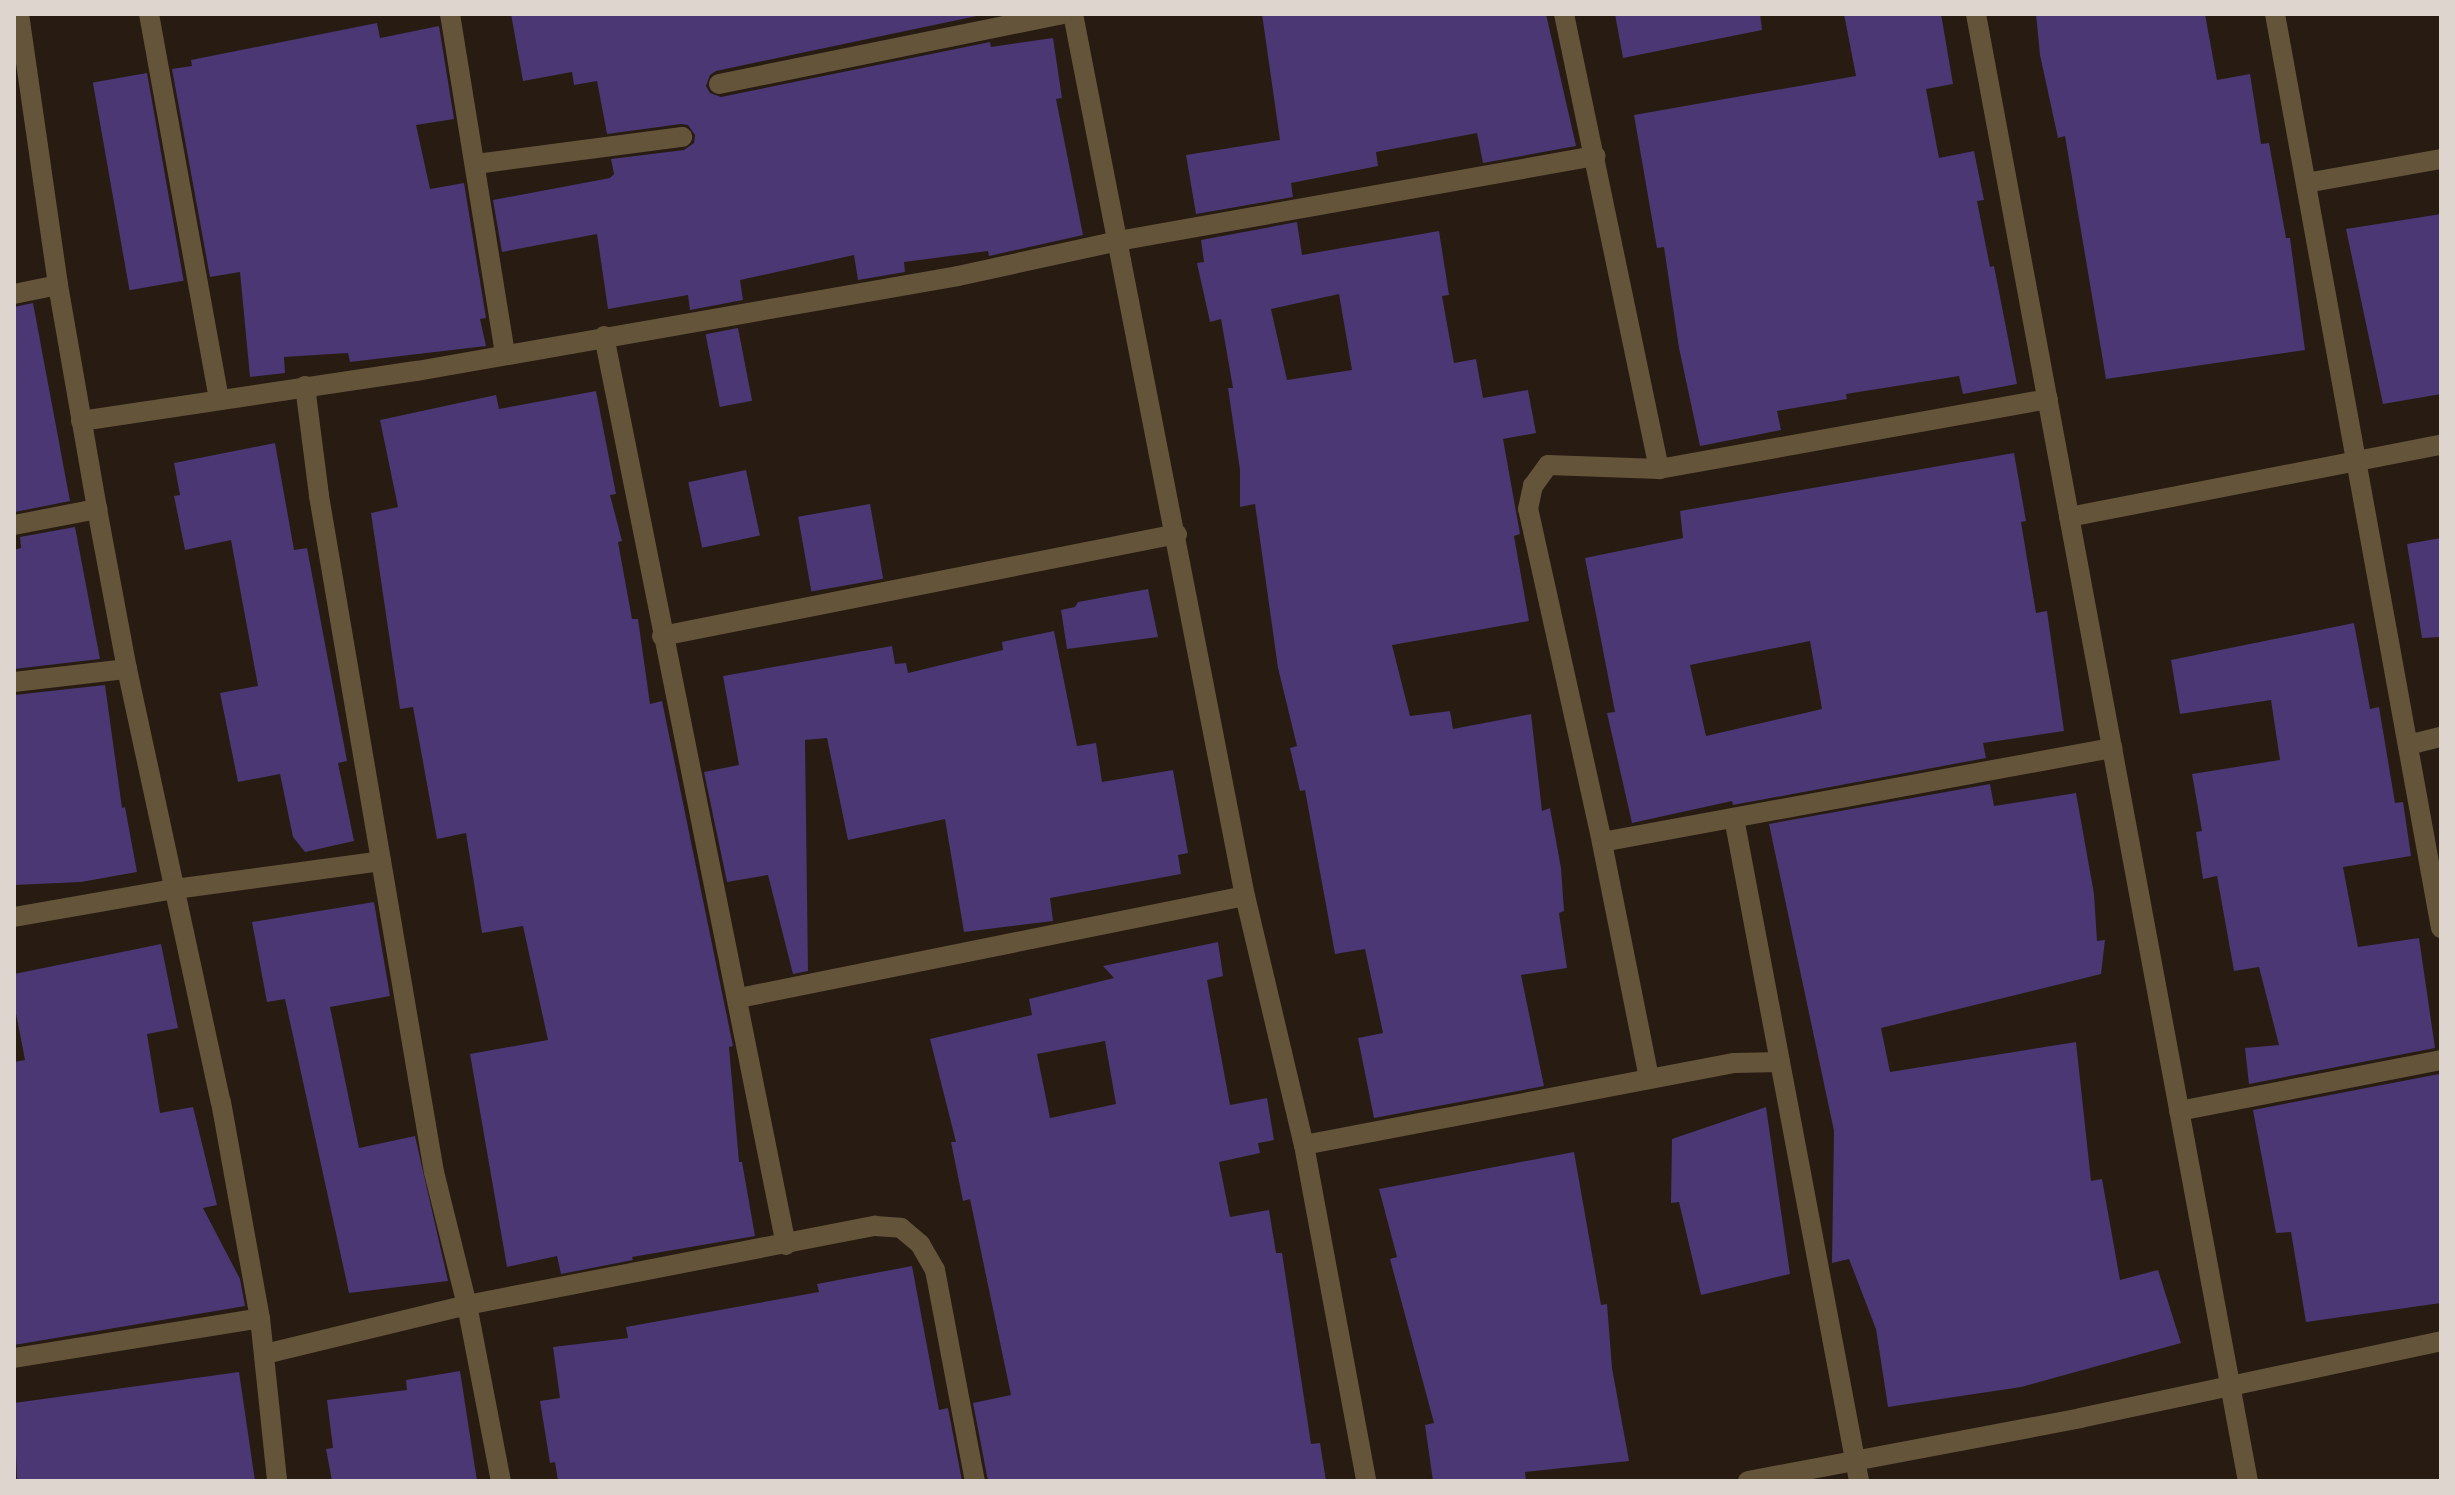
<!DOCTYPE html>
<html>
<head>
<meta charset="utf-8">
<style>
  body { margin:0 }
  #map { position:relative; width:2455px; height:1495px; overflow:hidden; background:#271b12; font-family:Cabin,sans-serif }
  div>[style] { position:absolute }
  .building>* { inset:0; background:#4a3773; transform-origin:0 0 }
  .minor>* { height:20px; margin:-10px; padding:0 10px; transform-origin:10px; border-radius:10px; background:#64543a }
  span { translate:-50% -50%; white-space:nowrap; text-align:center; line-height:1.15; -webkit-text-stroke:6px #0c0704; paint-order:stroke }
  .frame { position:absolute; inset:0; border:16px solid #ddd5ce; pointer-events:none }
</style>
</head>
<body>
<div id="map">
  <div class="building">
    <i style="clip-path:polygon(511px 14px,986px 14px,716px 71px,710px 75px,706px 86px,710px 93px,721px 97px,990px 42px,991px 47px,1053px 38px,1062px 98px,1056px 99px,1083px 235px,989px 256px,988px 251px,904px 262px,905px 272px,858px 280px,854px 255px,740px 280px,743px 300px,690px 310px,688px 295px,608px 309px,597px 234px,502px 252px,493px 200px,610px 178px,614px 174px,611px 159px,684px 150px,694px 143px,695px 135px,688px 125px,681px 124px,607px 134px,597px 81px,574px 85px,572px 72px,523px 81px)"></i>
    <i style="clip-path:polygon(1262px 14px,1546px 14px,1576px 146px,1483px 163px,1477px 133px,1376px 152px,1378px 166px,1291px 183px,1293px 197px,1196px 214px,1186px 155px,1280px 140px)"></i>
    <i style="clip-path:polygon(1615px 14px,1760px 14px,1762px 30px,1623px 58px)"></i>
    <i style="clip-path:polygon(1844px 14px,1941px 14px,1953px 84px,1926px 89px,1939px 158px,1974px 151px,1984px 200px,1977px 201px,1990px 267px,1994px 266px,2017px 384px,1963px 394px,1959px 376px,1846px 394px,1847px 399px,1777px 411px,1781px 430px,1700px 446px,1679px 348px,1664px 247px,1657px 248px,1634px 115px,1856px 76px)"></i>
    <i style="clip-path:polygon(2036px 14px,2205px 14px,2217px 80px,2250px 74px,2261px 144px,2269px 143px,2286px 238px,2290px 238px,2305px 350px,2106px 379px,2065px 136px,2058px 138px,2040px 55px)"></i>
    <i style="clip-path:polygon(377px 23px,380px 38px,439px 26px,454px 119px,416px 125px,430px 189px,464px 183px,486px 318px,480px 319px,486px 346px,350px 362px,348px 353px,284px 357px,285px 373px,250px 377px,240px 272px,210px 277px,172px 69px,192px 66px,191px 60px)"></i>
    <i style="left:147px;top:73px;width:211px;height:55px;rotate:80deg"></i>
    <i style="clip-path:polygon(2441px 214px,2441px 394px,2383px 404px,2346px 229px)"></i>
    <i style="clip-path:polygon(evenodd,1297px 222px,1302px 255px,1439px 231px,1449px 295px,1442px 296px,1454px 363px,1476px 359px,1483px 398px,1528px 390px,1536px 433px,1503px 439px,1520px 534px,1514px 536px,1529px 621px,1392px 645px,1410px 716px,1450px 711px,1453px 729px,1531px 714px,1542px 811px,1550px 808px,1561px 868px,1564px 911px,1559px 913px,1567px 968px,1521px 975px,1544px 1086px,1374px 1118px,1358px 1038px,1383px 1033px,1365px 949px,1335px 954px,1305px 790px,1300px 791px,1290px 748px,1297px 746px,1278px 668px,1255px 504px,1240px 507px,1240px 470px,1228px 388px,1233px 388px,1221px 319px,1210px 322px,1197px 263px,1204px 262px,1201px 240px,1297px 222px,1339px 294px,1352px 370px,1287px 380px,1271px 309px,1339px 294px)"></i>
    <i style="clip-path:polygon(33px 303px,70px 501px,15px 512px,14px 307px)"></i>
    <i style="left:738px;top:328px;width:74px;height:33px;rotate:79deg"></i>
    <i style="clip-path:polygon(596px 391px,616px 494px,610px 495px,622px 541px,618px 542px,632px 619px,638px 619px,650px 704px,662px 701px,733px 1046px,729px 1047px,739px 1162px,742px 1162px,755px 1236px,632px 1257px,633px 1260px,561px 1274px,557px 1256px,507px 1267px,470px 1054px,548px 1040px,523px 926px,482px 933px,466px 833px,437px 839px,413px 707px,400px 709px,371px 513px,398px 507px,380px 420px,496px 395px,499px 409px)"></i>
    <i style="clip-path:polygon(275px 443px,294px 550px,307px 548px,347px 761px,338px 763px,354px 841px,305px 852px,293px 837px,280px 774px,238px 782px,220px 693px,258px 686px,231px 540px,185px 550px,174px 496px,180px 495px,174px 463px)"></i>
    <i style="clip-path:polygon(evenodd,2014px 453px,2026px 521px,2021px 522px,2036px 613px,2047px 611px,2064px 731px,1983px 743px,1986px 758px,1733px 805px,1732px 801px,1632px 823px,1607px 713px,1615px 712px,1585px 558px,1683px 538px,1680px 511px,2014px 453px,1810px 641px,1822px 709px,1706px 736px,1690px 665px,1810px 641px)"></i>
    <i style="left:746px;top:470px;width:67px;height:59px;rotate:78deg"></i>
    <i style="left:870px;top:504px;width:76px;height:73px;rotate:80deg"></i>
    <i style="clip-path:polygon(75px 527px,100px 659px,14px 669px,14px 550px,21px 548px,20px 537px)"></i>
    <i style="clip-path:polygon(2441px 538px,2441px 637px,2422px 638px,2407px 544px)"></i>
    <i style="clip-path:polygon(1148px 589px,1158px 637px,1067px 649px,1061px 610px,1075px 607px,1078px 602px)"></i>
    <i style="clip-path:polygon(2354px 623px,2370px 709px,2379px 707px,2395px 803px,2403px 802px,2411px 856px,2343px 867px,2358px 947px,2419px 938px,2435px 1048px,2249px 1084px,2245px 1048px,2279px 1045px,2259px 967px,2234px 971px,2217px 876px,2203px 879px,2196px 832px,2202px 831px,2192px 774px,2280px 760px,2271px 700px,2180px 714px,2171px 660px)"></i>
    <i style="clip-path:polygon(1054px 631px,1077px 746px,1096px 743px,1102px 782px,1173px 770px,1188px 853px,1178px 855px,1181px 874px,1050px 898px,1053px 921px,964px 932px,945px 819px,848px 840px,827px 738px,805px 740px,808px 971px,793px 974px,768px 875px,727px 882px,704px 772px,739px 765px,723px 676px,892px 646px,895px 664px,906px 663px,908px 673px,1003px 650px,1002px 642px)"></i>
    <i style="clip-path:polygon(105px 685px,122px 808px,125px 807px,137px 872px,81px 882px,14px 885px,14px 695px)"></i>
    <i style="clip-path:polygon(1990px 784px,1994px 806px,2076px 793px,2094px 894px,2097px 941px,2105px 940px,2101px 974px,1881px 1028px,1890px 1072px,2076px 1042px,2091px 1181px,2102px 1179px,2120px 1280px,2158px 1270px,2181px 1343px,2021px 1387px,1888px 1407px,1876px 1329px,1849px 1259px,1832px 1263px,1834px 1131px,1769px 824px)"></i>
    <i style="clip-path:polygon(374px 902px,390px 996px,330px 1007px,359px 1148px,415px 1136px,448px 1281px,349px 1293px,285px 999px,267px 1002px,252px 922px)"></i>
    <i style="clip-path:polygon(evenodd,1218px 942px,1223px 976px,1207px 980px,1230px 1105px,1267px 1098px,1274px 1140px,1258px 1143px,1260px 1153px,1219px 1162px,1230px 1217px,1269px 1210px,1276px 1253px,1282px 1253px,1311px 1444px,1320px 1443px,1326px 1481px,988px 1481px,973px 1403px,1011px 1395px,970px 1199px,963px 1201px,951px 1142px,956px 1142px,930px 1039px,1032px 1015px,1029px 999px,1114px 978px,1103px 966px,1218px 942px,1105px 1041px,1116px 1104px,1050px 1118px,1037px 1054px,1105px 1041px)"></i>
    <i style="clip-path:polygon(161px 944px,178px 1028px,147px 1034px,160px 1113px,193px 1107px,217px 1205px,203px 1208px,240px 1279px,245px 1306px,14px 1345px,14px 1062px,25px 1060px,14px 1003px,14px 974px)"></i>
    <i style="clip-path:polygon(2439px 1074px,2441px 1303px,2306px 1322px,2291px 1232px,2276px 1233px,2253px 1110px)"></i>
    <i style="clip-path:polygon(1766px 1107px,1790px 1274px,1701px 1295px,1679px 1202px,1671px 1203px,1672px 1139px)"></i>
    <i style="clip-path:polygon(1574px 1152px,1601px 1305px,1607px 1304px,1612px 1368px,1629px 1461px,1525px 1472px,1526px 1481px,1433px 1481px,1425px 1425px,1434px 1423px,1390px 1259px,1397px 1257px,1379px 1189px)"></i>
    <i style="clip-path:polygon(912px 1266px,939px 1410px,948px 1408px,962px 1481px,558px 1481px,555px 1462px,550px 1463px,540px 1401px,560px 1398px,553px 1347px,628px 1338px,626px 1327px,819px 1292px,817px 1284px)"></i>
    <i style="clip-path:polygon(460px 1371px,477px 1481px,332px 1481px,326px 1449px,333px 1448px,327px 1400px,407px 1390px,406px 1380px)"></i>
    <i style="clip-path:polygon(239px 1372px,255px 1481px,17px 1481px,14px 1403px)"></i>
  </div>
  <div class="minor">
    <i style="left:19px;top:14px;width:274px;rotate:81.8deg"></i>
    <i style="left:58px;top:285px;width:227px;rotate:80.1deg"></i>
    <i style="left:97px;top:509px;width:163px;rotate:79.4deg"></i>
    <i style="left:127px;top:669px;width:443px;rotate:77.8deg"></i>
    <i style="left:221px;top:1102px;width:219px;rotate:79.8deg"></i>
    <i style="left:260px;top:1318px;width:164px;rotate:84deg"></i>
    <i style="left:149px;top:14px;width:392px;rotate:79.7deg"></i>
    <i style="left:450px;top:14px;width:345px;rotate:80.8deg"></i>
    <i style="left:1073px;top:14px;width:899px;rotate:78.97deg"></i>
    <i style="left:1245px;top:896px;width:256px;rotate:76.7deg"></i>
    <i style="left:1304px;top:1145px;width:342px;rotate:79.5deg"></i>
    <i style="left:1564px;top:14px;width:465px;rotate:78.2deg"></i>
    <i style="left:1976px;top:14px;width:1492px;rotate:79.5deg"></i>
    <i style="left:2275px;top:14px;width:929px;rotate:79.71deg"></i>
    <i style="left:719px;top:84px;width:350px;rotate:-11.5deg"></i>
    <i style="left:476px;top:164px;width:208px;rotate:-7.5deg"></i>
    <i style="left:2306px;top:183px;width:137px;rotate:-10.1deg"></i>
    <i style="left:14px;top:294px;width:45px;rotate:-11.6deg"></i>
    <i style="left:604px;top:336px;width:927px;rotate:78.68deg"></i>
    <i style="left:305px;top:386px;width:111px;rotate:82.7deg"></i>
    <i style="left:319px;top:496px;width:686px;rotate:80.35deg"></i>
    <i style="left:434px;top:1172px;width:137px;rotate:76.1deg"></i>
    <i style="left:467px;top:1305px;width:179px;rotate:79.1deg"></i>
    <i style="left:81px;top:421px;width:340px;rotate:-8.5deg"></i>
    <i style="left:417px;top:371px;width:549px;rotate:-9.96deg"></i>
    <i style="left:958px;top:276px;width:164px;rotate:-12.3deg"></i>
    <i style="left:1118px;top:241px;width:485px;rotate:-10.1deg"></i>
    <i style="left:2069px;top:517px;width:379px;rotate:-11deg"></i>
    <i style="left:14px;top:525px;width:85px;rotate:-10.9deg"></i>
    <i style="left:662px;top:636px;width:525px;rotate:-11.2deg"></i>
    <i style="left:14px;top:682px;width:114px;rotate:-6.6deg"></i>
    <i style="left:2408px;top:745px;width:34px;rotate:-14deg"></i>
    <i style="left:1734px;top:818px;width:675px;rotate:79.32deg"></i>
    <i style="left:1602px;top:842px;width:519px;rotate:-10.44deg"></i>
    <i style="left:14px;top:917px;width:163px;rotate:-9.9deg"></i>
    <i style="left:175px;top:889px;width:208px;rotate:-7.7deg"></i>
    <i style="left:739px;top:998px;width:516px;rotate:-11.4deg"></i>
    <i style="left:1649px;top:1078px;width:241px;rotate:-101.3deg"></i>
    <i style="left:1602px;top:842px;width:341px;rotate:-102.5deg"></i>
    <i style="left:1528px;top:509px;width:24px;rotate:-78deg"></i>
    <i style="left:1533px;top:486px;width:26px;rotate:-54deg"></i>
    <i style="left:1548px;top:465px;width:111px;rotate:2.1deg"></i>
    <i style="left:1659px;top:469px;width:395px;rotate:-10.2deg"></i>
    <i style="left:2179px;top:1111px;width:267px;rotate:-11deg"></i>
    <i style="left:1304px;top:1145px;width:438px;rotate:-10.8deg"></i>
    <i style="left:1734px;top:1063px;width:46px;rotate:-1.2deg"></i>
    <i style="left:265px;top:1354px;width:208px;rotate:-13.6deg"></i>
    <i style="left:467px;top:1305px;width:416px;rotate:-11deg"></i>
    <i style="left:875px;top:1226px;width:26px;rotate:4deg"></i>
    <i style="left:901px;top:1228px;width:25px;rotate:40deg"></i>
    <i style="left:920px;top:1244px;width:30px;rotate:60deg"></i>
    <i style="left:935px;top:1270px;width:215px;rotate:79.3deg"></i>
    <i style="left:14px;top:1358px;width:249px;rotate:-9.2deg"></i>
    <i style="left:1748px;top:1481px;width:338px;rotate:-10.7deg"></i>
    <i style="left:2080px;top:1418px;width:369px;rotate:-12deg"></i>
  </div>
  <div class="frame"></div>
</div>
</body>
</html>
